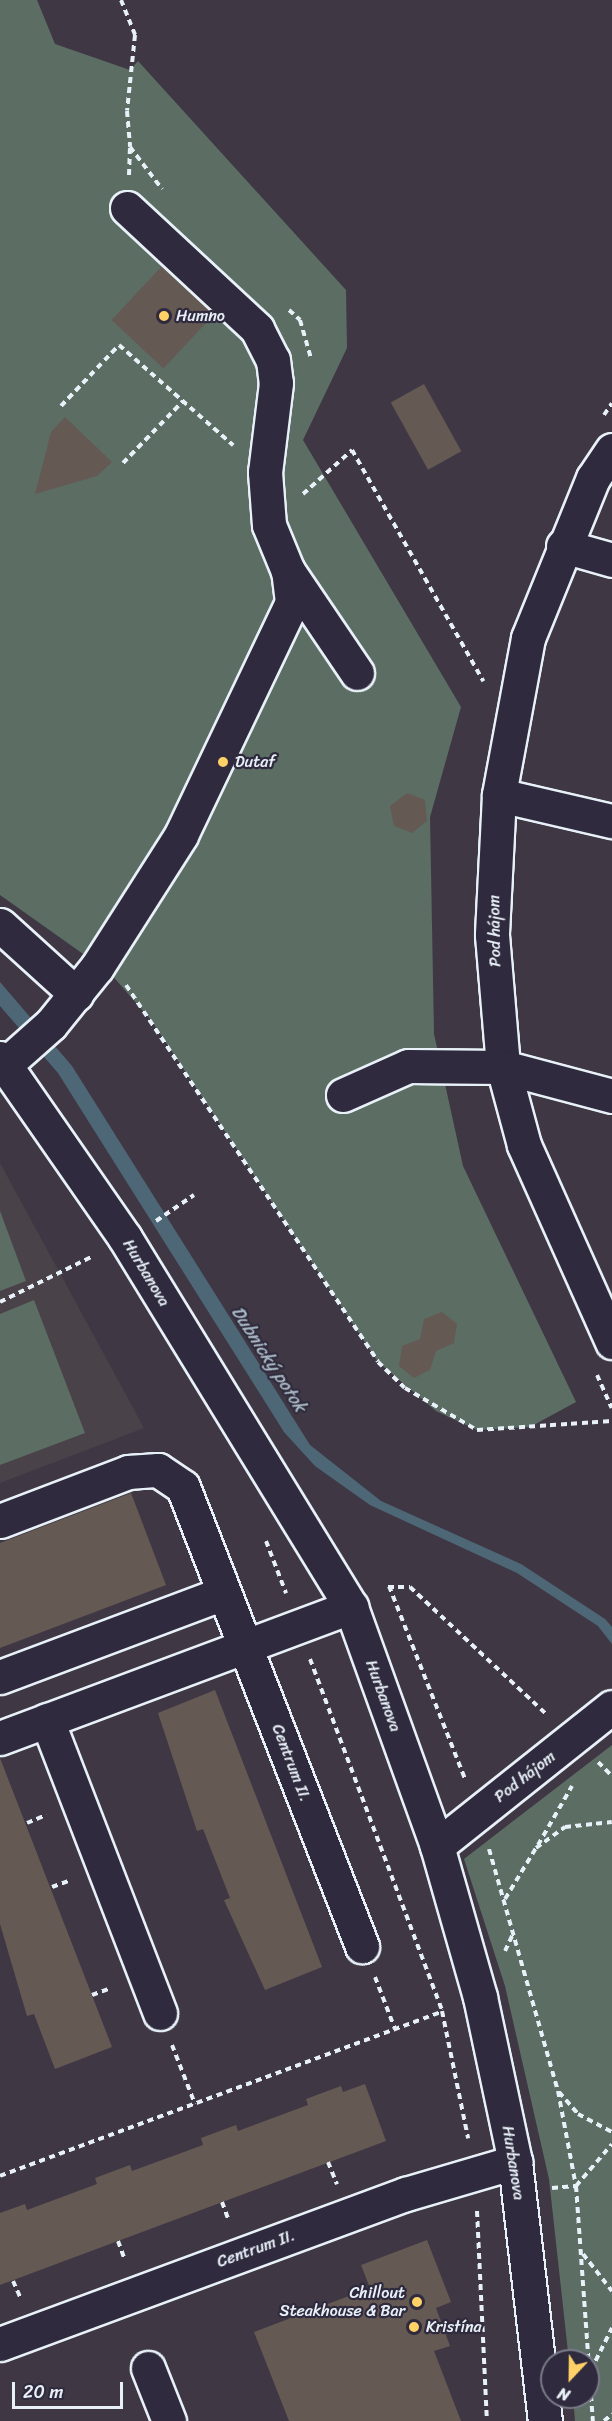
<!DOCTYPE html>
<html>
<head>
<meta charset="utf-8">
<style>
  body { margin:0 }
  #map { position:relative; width:612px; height:2421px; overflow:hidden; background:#3f3844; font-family:Sriracha,sans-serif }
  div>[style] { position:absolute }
  .built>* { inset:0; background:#4a4249 }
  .green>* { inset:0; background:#5c6d64 }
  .water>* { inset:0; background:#4e6776 }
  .building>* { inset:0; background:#655954; transform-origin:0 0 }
  .path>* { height:4px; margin-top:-2px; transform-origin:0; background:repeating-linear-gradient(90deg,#e8f1f8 0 6px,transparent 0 10.5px) }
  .roads { filter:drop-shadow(2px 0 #e8f1f8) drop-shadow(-2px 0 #e8f1f8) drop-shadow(0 2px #e8f1f8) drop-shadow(0 -2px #e8f1f8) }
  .minor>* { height:33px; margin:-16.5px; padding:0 16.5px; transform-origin:16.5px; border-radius:16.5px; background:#2f2a3d }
  .dots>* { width:16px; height:16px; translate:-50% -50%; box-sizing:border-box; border:3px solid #2f2a3d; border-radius:50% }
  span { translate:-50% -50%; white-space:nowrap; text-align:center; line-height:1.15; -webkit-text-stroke:4.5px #2f2a3d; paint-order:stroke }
  .poi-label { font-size:16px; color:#e8f1f8 }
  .left { translate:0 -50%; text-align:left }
  .right { translate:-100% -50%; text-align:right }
  .street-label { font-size:16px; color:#e8f1f8 }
  .water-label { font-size:18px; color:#aabac4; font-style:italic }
  .north { position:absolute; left:540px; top:2349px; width:60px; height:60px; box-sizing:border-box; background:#2f2a3d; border:2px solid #797a88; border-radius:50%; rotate:202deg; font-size:16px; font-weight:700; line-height:24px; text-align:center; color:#e8f1f8 }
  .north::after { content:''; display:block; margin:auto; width:21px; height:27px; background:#ffd166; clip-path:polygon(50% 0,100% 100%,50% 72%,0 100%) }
  .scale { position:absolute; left:12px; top:2382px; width:111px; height:27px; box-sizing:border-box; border:3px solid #e8f1f8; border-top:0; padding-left:8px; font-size:18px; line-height:21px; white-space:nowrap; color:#e8f1f8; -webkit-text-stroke:4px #2f2a3d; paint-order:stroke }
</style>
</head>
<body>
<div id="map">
  <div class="built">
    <i style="clip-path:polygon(0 1163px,144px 1428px,0 1483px)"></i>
  </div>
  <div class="green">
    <i style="clip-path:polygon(0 0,37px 0,55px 44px,130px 70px,138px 61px,346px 290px,347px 348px,303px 440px,461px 707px,430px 817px,434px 1034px,463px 1166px,576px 1402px,530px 1427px,477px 1430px,436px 1411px,378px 1362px,151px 1020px,110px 973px,0 895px)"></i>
    <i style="clip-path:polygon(0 1211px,26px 1281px,0 1291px)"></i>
    <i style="clip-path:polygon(34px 1300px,85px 1433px,0 1465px,0 1314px)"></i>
    <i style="clip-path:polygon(612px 1745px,612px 2421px,575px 2421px,573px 2397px,588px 2397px,588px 2361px,569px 2361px,549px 2179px,505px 1986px,464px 1859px)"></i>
  </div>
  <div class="water">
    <i style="clip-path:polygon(0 982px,72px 1066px,310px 1445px,381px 1501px,521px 1564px,605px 1619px,612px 1627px,612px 1644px,598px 1626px,517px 1573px,370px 1505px,315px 1466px,284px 1432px,58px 1073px,0 1006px)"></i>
  </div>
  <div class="building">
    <i style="left:162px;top:266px;width:71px;height:74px;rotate:43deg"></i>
    <i style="left:424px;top:384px;width:77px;height:38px;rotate:61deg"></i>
    <i style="clip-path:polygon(65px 417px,112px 462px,97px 476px,35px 494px,51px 432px)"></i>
    <i style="clip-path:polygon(407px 793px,425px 800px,427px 821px,412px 833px,394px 826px,390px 806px)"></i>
    <i style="clip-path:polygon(442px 1312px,457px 1324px,454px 1343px,436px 1351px,430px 1370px,414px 1378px,399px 1366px,402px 1346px,420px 1339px,424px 1319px)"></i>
    <i style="clip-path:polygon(131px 1493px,166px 1585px,0 1648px,0 1543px)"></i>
    <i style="clip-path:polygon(215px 1690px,322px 1967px,265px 1990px,224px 1900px,230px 1898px,203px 1829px,197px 1831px,158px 1713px)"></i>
    <i style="clip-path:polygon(0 1758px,112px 2047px,55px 2069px,34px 2014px,27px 2016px,0 1924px)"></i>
    <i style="clip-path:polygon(365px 2084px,386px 2141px,0 2285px,0 2213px,25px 2204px,27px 2210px,97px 2184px,95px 2178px,130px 2165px,132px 2171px,203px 2145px,201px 2138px,236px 2125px,238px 2131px,308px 2105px,306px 2099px,341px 2086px,343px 2092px)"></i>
    <i style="clip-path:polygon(427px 2240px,451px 2302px,436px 2308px,450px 2346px,434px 2351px,461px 2421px,289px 2421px,254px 2332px,370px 2288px,361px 2265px)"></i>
  </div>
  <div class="path">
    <i style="left:121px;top:0;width:38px;rotate:68deg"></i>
    <i style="left:135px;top:35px;width:76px;rotate:96deg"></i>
    <i style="left:127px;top:111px;width:36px;rotate:85deg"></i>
    <i style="left:130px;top:147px;width:53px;rotate:52.7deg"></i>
    <i style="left:129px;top:175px;width:28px;rotate:-88deg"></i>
    <i style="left:289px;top:310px;width:15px;rotate:42deg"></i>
    <i style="left:300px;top:320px;width:40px;rotate:74deg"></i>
    <i style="left:61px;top:406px;width:84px;rotate:-46.4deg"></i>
    <i style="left:119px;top:345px;width:152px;rotate:41.3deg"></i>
    <i style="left:604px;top:415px;width:14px;rotate:-56deg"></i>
    <i style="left:123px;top:463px;width:86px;rotate:-45.9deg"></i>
    <i style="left:303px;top:494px;width:66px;rotate:-41.9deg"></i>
    <i style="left:352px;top:450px;width:266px;rotate:60.4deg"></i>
    <i style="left:126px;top:985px;width:453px;rotate:56.2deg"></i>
    <i style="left:378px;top:1362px;width:37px;rotate:44deg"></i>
    <i style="left:405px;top:1388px;width:83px;rotate:30.3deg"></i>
    <i style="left:477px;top:1430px;width:135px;rotate:-3.8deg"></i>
    <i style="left:156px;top:1221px;width:46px;rotate:-34.4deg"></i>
    <i style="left:0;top:1302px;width:104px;rotate:-26.3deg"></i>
    <i style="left:597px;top:1375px;width:36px;rotate:66deg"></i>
    <i style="left:266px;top:1541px;width:56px;rotate:69deg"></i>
    <i style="left:389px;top:1586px;width:207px;rotate:68.5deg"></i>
    <i style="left:388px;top:1587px;width:22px"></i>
    <i style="left:410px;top:1587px;width:186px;rotate:43deg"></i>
    <i style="left:310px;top:1659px;width:376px;rotate:69.4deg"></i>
    <i style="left:442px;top:2011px;width:130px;rotate:78.4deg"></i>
    <i style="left:598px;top:1762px;width:20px;rotate:45deg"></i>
    <i style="left:27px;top:1823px;width:21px;rotate:-23deg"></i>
    <i style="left:538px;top:1845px;width:68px;rotate:-60deg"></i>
    <i style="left:489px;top:1849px;width:252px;rotate:74.1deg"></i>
    <i style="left:558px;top:2091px;width:97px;rotate:79.3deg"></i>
    <i style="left:576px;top:2186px;width:236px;rotate:85.9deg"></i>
    <i style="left:52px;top:1887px;width:20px;rotate:-20deg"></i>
    <i style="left:505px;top:1899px;width:60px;rotate:-58.7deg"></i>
    <i style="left:536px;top:1848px;width:36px;rotate:-36deg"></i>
    <i style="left:565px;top:1827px;width:47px;rotate:-6.1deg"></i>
    <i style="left:505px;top:1951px;width:17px;rotate:-65deg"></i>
    <i style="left:375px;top:1977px;width:56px;rotate:69deg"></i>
    <i style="left:92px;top:1995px;width:20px;rotate:-20deg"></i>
    <i style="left:172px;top:2045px;width:63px;rotate:68.7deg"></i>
    <i style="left:559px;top:2092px;width:29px;rotate:49deg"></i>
    <i style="left:578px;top:2114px;width:38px;rotate:28deg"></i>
    <i style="left:328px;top:2162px;width:24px;rotate:68deg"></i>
    <i style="left:0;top:2176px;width:473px;rotate:-20.4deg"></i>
    <i style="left:552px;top:2188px;width:24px;rotate:-5deg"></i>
    <i style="left:576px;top:2186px;width:55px;rotate:-49.4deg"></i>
    <i style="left:222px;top:2202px;width:20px;rotate:70deg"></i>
    <i style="left:477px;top:2211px;width:210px;rotate:87.3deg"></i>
    <i style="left:118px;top:2241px;width:20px;rotate:70deg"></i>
    <i style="left:583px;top:2254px;width:47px;rotate:51.9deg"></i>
    <i style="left:13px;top:2281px;width:20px;rotate:66deg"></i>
    <i style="left:591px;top:2370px;width:47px;rotate:-63.4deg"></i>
    <i style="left:604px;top:2421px;width:11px;rotate:-41deg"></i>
  </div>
  <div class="roads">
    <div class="minor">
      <i style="left:127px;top:208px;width:178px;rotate:42.9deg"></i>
      <i style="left:257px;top:329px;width:35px;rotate:63deg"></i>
      <i style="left:273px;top:360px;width:23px;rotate:83deg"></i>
      <i style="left:276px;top:383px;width:90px;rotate:97deg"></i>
      <i style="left:265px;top:472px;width:53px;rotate:85.7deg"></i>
      <i style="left:269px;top:525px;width:50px;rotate:67.6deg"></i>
      <i style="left:288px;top:571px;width:123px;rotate:55.9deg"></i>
      <i style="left:612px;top:450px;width:34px;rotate:124deg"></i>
      <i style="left:593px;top:478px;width:173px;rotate:112.1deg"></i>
      <i style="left:528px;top:638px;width:160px;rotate:100.5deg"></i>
      <i style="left:499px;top:795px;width:140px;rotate:92.9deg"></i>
      <i style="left:492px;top:935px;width:132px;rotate:85.2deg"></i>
      <i style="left:503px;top:1067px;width:81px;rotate:74.9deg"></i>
      <i style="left:524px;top:1145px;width:216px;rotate:65.9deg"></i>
      <i style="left:563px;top:546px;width:51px;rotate:15.9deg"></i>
      <i style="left:499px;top:795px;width:116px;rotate:13deg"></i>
      <i style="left:0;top:925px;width:103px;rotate:42.2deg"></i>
      <i style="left:0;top:1058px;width:219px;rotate:55.2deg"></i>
      <i style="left:125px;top:1238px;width:433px;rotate:58.5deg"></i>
      <i style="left:351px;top:1607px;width:254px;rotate:70.2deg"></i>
      <i style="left:437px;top:1846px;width:157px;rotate:74.1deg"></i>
      <i style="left:480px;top:1997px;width:169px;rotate:78deg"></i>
      <i style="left:515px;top:2162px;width:261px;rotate:83.4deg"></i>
      <i style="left:6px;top:1064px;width:60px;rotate:-41.6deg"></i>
      <i style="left:51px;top:1024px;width:73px;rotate:-51.1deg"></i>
      <i style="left:97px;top:967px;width:156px;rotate:-57.5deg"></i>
      <i style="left:181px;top:835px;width:258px;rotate:-64.5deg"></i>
      <i style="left:292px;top:602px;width:31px;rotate:-97deg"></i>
      <i style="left:343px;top:1095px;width:71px;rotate:-24deg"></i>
      <i style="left:408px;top:1066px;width:95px;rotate:0.6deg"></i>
      <i style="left:503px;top:1067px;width:113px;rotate:14.9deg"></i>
      <i style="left:0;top:1521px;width:137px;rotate:-20.9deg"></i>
      <i style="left:128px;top:1472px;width:30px;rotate:-4deg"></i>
      <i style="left:158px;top:1470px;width:30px;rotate:34deg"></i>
      <i style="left:183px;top:1487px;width:493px;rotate:68.7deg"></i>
      <i style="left:0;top:1677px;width:239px;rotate:-20.6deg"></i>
      <i style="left:47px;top:1720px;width:314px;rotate:68.9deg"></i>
      <i style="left:0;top:1738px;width:375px;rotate:-20.5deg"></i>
      <i style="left:437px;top:1846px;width:223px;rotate:-38.5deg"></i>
      <i style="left:0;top:2344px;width:433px;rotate:-20.3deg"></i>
      <i style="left:406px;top:2194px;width:114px;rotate:-16.4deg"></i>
      <i style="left:148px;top:2368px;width:57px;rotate:68.4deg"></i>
    </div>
  </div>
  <div class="dots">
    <i style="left:164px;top:316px;background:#ffd166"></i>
    <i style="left:223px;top:762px;background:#ffd166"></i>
    <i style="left:417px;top:2302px;background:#ffd166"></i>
    <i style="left:414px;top:2327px;background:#ffd166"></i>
  </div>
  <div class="poi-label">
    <span class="left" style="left:176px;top:316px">Humno</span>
    <span class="left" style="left:235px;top:762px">Dutaf</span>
    <span class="right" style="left:405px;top:2302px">Chillout<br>Steakhouse &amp; Bar</span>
    <span class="left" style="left:426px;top:2327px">Kristína</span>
  </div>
  <div class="street-label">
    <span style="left:495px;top:931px;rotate:-91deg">Pod hájom</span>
    <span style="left:146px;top:1273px;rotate:59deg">Hurbanova</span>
    <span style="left:383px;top:1696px;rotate:70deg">Hurbanova</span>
    <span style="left:291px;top:1763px;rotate:69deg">Centrum II.</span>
    <span style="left:525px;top:1777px;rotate:-38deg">Pod hájom</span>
    <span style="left:513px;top:2163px;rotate:81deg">Hurbanova</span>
    <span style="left:256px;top:2249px;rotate:-20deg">Centrum II.</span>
  </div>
  <div class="water-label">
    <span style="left:269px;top:1359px;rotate:57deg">Dubnický potok</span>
  </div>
  <div class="north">N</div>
  <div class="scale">20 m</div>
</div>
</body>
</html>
